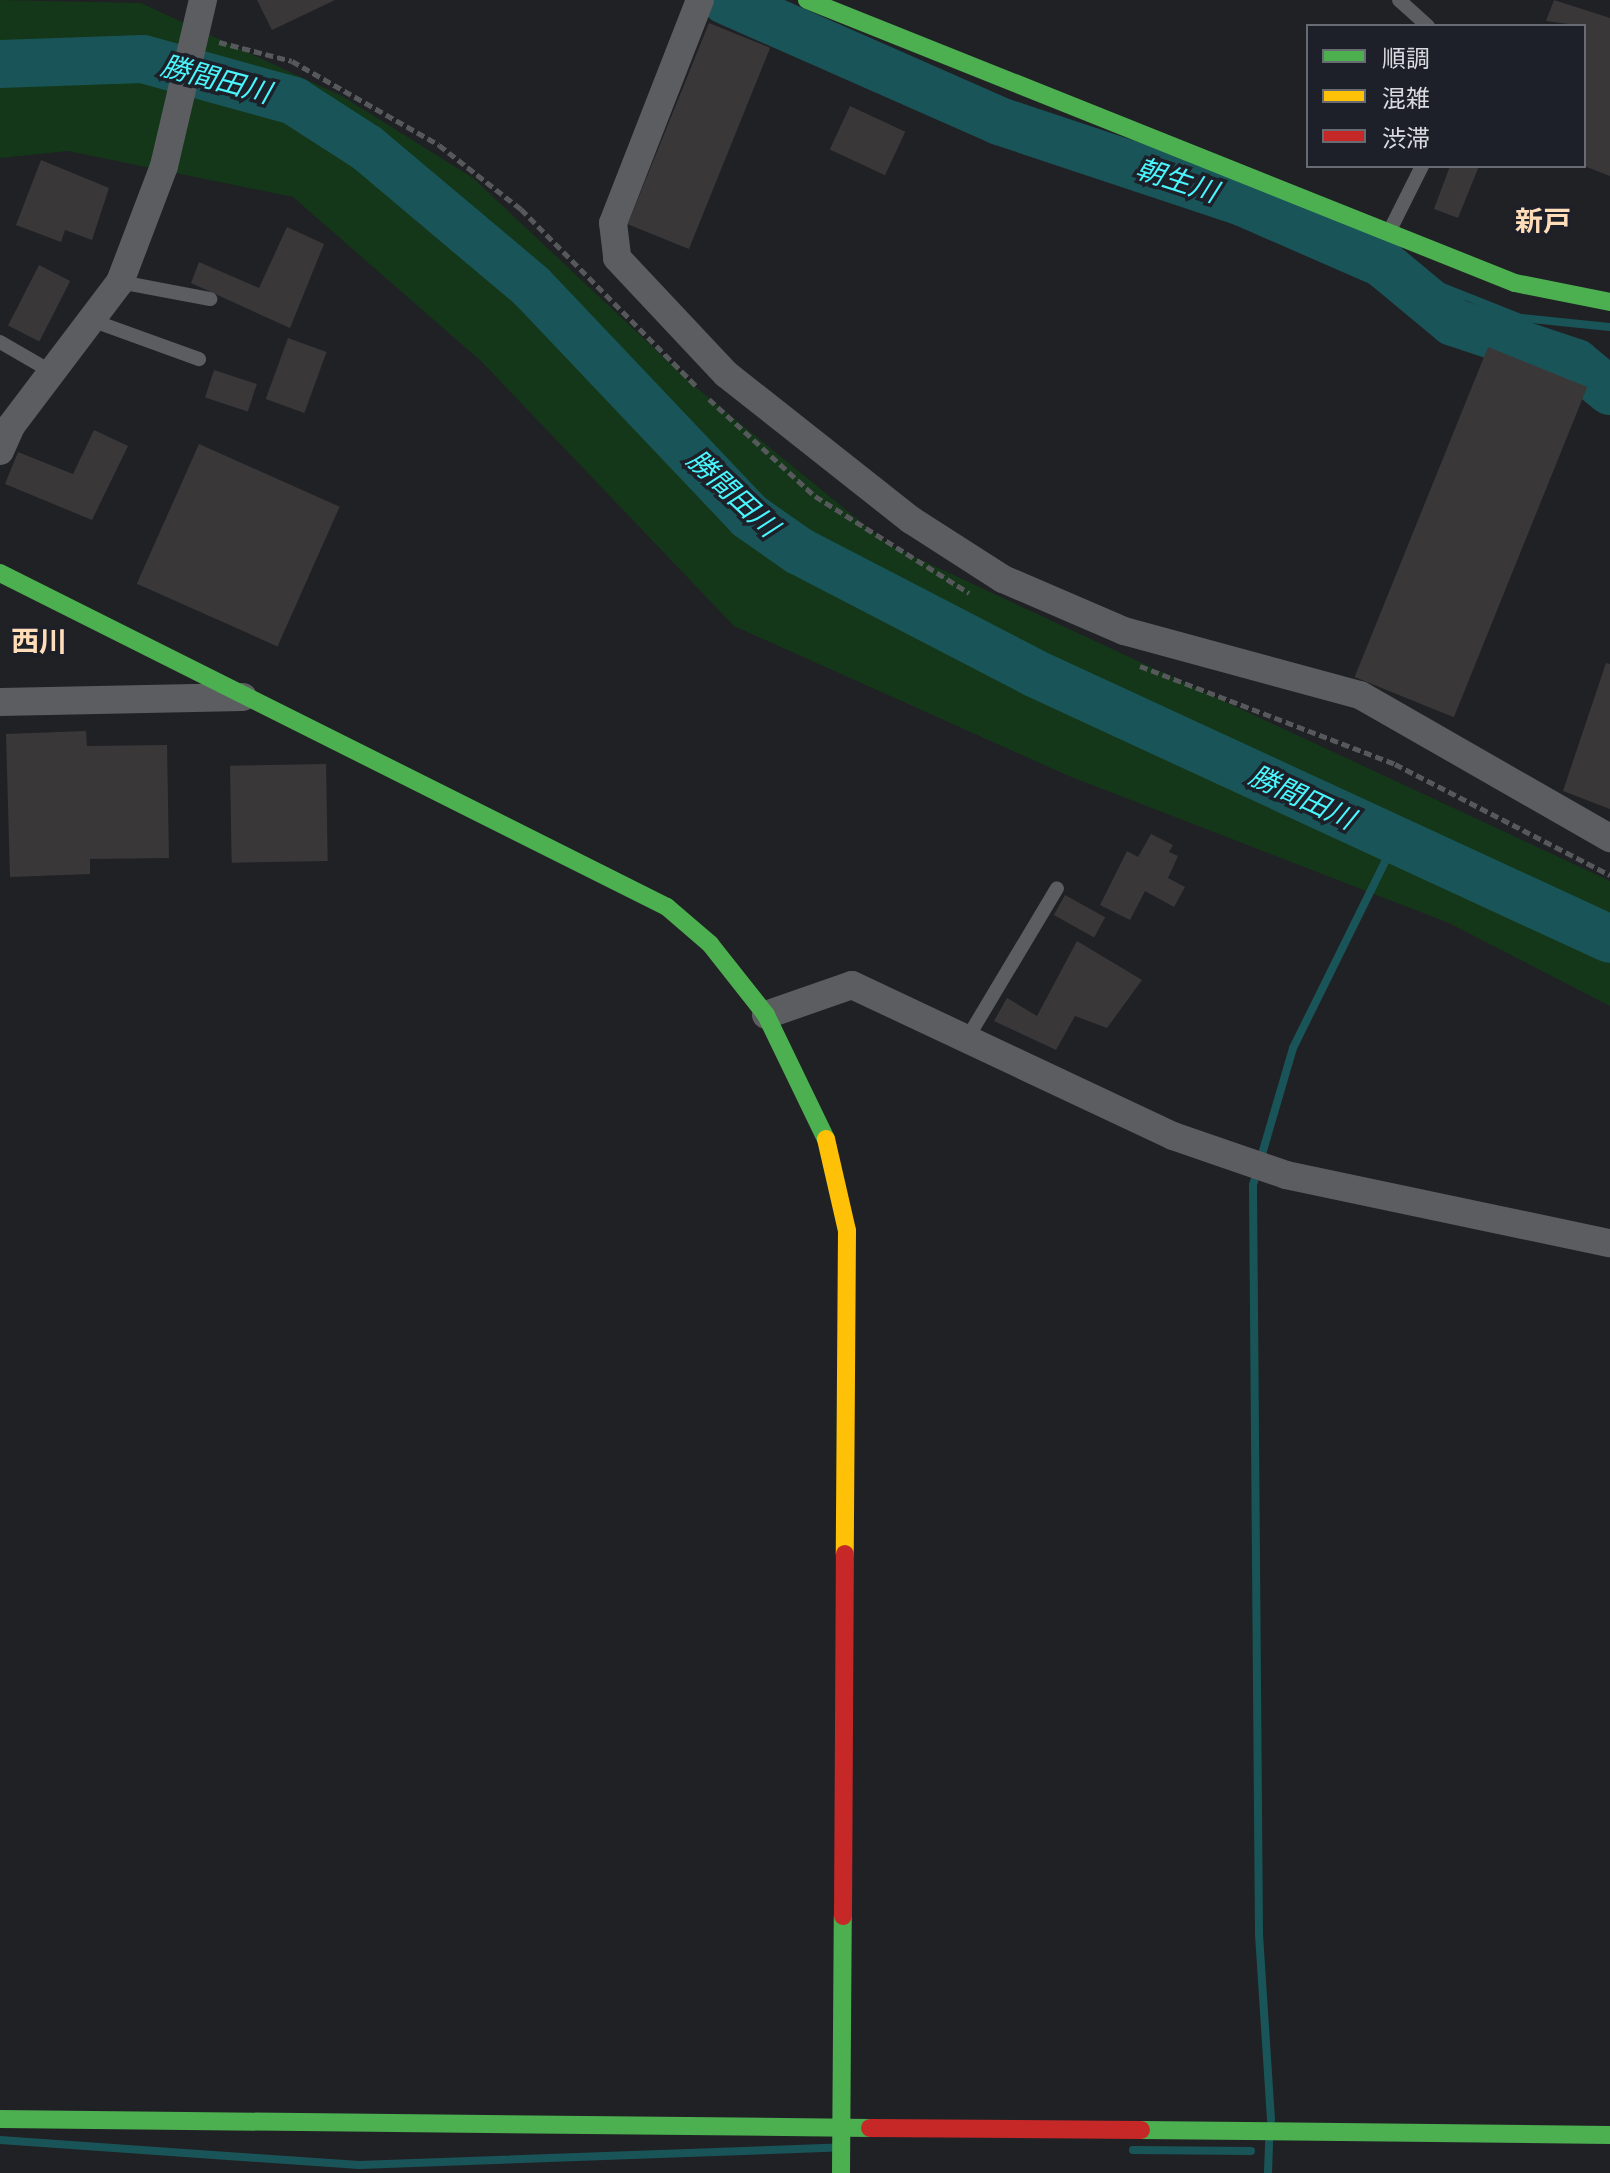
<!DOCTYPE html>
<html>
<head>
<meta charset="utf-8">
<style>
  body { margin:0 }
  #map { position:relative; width:1610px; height:2173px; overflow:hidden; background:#202125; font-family:"IBM Plex Serif","Noto Sans JP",serif }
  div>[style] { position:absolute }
  .green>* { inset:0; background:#143719 }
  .stream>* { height:8px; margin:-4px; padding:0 4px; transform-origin:4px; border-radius:4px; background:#195558 }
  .river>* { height:48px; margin:-24px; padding:0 24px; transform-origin:24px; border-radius:24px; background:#195558 }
  .building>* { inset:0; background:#393738; transform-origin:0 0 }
  .path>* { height:5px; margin-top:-2.5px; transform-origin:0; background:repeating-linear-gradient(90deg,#57585b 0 8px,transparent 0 12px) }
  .lane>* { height:14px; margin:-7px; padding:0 7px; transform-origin:7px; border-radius:7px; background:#5c5d61 }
  .street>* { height:28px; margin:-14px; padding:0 14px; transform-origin:14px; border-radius:14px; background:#5c5d61 }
  .fast>* { height:18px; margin:-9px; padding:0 9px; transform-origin:9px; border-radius:9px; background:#4caf50 }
  .slow>* { height:18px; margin:-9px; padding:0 9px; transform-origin:9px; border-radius:9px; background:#ffc107 }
  .jam>* { height:18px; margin:-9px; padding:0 9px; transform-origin:9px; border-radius:9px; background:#c62828 }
  span { translate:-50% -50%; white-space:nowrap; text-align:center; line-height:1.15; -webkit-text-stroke:7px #1d2028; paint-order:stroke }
  .water-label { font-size:28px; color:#49f6fd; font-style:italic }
  .neighbourhood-label { font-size:28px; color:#ffddb9; font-weight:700 }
  .legend { position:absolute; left:1306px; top:24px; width:280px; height:144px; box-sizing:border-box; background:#1d2028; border:2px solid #686b72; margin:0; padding:10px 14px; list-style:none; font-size:24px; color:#d9dbe1 }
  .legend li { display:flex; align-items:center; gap:16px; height:40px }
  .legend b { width:40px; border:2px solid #686b72 }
</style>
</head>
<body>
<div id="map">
  <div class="green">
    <i style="clip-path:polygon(0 0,141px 3px,342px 96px,473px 178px,692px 384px,889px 545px,1610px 881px,1610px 1006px,1449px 923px,1069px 776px,734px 626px,482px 362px,293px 197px,68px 151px,0 158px)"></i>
  </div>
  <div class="stream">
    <i style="left:1382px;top:263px;width:149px;rotate:21.6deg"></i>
    <i style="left:1521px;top:318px;width:89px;rotate:5.8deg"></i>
    <i style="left:1271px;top:2120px;width:186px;rotate:-93.7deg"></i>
    <i style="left:1259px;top:1934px;width:749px;rotate:-90.46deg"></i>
    <i style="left:1253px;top:1185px;width:143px;rotate:-73.7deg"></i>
    <i style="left:1293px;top:1048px;width:234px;rotate:-63.7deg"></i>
    <i style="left:0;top:2140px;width:360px;rotate:4deg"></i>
    <i style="left:359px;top:2165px;width:472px;rotate:-2.1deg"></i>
    <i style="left:1133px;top:2150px;width:118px;rotate:0.5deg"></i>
    <i style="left:1268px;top:2173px;width:31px;rotate:-88deg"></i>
  </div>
  <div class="river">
    <i style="left:725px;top:0;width:300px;rotate:23.8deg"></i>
    <i style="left:999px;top:121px;width:254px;rotate:18.4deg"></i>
    <i style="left:1240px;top:201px;width:155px;rotate:23.6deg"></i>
    <i style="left:1382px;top:263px;width:92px;rotate:39.7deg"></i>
    <i style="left:1453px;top:322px;width:130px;rotate:18.4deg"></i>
    <i style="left:1576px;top:363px;width:44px;rotate:39.5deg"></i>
    <i style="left:0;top:64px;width:143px;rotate:-2deg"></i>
    <i style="left:143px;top:59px;width:157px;rotate:15.5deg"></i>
    <i style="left:294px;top:101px;width:87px;rotate:32.8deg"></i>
    <i style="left:367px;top:148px;width:214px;rotate:40.1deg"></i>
    <i style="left:531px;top:286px;width:317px;rotate:46.5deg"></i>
    <i style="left:749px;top:516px;width:61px;rotate:35deg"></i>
    <i style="left:799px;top:551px;width:265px;rotate:27.4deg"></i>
    <i style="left:1034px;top:673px;width:634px;rotate:24.79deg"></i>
  </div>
  <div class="building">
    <i style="clip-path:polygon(257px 0,335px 0,272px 30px)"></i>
    <i style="clip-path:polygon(1554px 0,1610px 18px,1610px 176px,1584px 166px,1584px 26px,1546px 21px)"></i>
    <i style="left:709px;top:23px;width:66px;height:217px;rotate:22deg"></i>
    <i style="left:850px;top:106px;width:61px;height:48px;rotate:25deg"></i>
    <i style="clip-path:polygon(41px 160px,109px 188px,92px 240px,65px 230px,61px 242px,16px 225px)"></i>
    <i style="clip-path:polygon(1450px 166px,1479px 166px,1458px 218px,1434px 209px)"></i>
    <i style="clip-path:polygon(287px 227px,324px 244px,290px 328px,191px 283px,199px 262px,259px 288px)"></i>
    <i style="left:39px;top:265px;width:35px;height:68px;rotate:27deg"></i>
    <i style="left:288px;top:338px;width:41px;height:65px;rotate:20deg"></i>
    <i style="left:1488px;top:347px;width:107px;height:356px;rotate:22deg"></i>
    <i style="left:214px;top:370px;width:45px;height:29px;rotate:18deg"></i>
    <i style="clip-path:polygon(94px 430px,128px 446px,92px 520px,5px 484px,18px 452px,73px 474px)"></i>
    <i style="left:199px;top:444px;width:154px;height:153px;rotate:24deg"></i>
    <i style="clip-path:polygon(1606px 663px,1610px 664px,1610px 809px,1563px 791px)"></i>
    <i style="clip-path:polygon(86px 731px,87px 746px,167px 745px,169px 858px,90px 859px,90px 874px,10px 877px,6px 734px)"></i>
    <i style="left:326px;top:764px;width:97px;height:96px;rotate:89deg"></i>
    <i style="clip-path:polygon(1151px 834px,1173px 845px,1169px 852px,1178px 856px,1168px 878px,1185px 887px,1174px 907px,1145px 891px,1130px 920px,1100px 905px,1127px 851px,1138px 857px)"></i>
    <i style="left:1065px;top:895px;width:46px;height:23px;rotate:29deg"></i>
    <i style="clip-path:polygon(1077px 941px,1142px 980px,1107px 1028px,1075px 1016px,1056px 1050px,994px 1021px,1007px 998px,1037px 1016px)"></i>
  </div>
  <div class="path">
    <i style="left:219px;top:42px;width:75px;rotate:14.6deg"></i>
    <i style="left:292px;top:61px;width:169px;rotate:29.7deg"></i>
    <i style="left:439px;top:145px;width:104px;rotate:38deg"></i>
    <i style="left:521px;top:209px;width:249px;rotate:45.3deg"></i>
    <i style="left:709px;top:399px;width:144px;rotate:42.5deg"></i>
    <i style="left:815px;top:496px;width:182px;rotate:32.2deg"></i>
    <i style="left:1140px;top:666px;width:273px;rotate:21deg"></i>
    <i style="left:1395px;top:764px;width:242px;rotate:27.3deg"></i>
  </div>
  <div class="lane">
    <i style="left:1399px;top:0;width:39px;rotate:42deg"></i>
    <i style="left:1390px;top:230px;width:72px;rotate:-63.4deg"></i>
    <i style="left:120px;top:282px;width:92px;rotate:10.7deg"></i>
    <i style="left:91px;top:320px;width:115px;rotate:19.9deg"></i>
    <i style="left:0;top:342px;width:60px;rotate:30deg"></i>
    <i style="left:965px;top:1042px;width:179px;rotate:-59.1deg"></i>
  </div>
  <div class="street">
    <i style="left:700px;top:0;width:239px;rotate:111.3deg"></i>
    <i style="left:613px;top:223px;width:35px;rotate:83deg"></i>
    <i style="left:617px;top:258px;width:159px;rotate:46.8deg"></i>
    <i style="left:726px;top:374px;width:236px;rotate:38.3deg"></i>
    <i style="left:911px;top:520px;width:109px;rotate:32.7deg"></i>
    <i style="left:1003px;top:579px;width:132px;rotate:23.3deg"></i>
    <i style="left:1124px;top:631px;width:245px;rotate:15.2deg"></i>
    <i style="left:1360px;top:695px;width:288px;rotate:29.8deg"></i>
    <i style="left:0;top:451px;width:27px;rotate:-66deg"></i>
    <i style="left:11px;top:426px;width:181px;rotate:-52.9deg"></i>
    <i style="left:120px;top:282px;width:124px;rotate:-69.2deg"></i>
    <i style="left:164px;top:166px;width:171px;rotate:-76.8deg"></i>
    <i style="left:0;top:702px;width:243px;rotate:-1.2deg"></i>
    <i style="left:766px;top:1015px;width:91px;rotate:-19.2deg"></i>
    <i style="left:852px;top:985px;width:355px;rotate:25.2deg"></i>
    <i style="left:1173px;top:1136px;width:120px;rotate:19deg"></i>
    <i style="left:1286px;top:1175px;width:331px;rotate:11.9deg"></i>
  </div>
  <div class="fast">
    <i style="left:807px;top:0;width:762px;rotate:21.79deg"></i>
    <i style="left:1515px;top:283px;width:97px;rotate:11.3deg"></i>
    <i style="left:0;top:573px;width:746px;rotate:26.6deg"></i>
    <i style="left:667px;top:907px;width:57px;rotate:40.7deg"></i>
    <i style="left:710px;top:944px;width:90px;rotate:51.7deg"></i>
    <i style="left:766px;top:1015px;width:138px;rotate:64.2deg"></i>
    <i style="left:0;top:2119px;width:870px;rotate:0.59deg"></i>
    <i style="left:1141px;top:2130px;width:469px;rotate:0.6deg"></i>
    <i style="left:841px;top:2173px;width:257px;rotate:-89.6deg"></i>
  </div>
  <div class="slow">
    <i style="left:826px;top:1139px;width:94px;rotate:77.1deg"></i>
    <i style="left:847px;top:1231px;width:323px;rotate:90.4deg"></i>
  </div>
  <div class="jam">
    <i style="left:843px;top:1916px;width:362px;rotate:-89.7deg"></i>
    <i style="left:870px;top:2128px;width:271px;rotate:0.4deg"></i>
  </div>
  <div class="water-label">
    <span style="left:216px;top:79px;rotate:15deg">勝間田川</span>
    <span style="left:1177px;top:180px;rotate:18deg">朝生川</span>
    <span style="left:733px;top:493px;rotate:43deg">勝間田川</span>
    <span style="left:1302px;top:797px;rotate:25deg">勝間田川</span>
  </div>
  <div class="neighbourhood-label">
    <span style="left:1543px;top:221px">新戸</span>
    <span style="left:39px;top:641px">西川</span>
  </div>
  <ul class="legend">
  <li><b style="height:10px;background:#4caf50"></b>順調</li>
  <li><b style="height:10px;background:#ffc107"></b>混雑</li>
  <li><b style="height:10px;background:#c62828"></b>渋滞</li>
  </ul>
</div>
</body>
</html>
